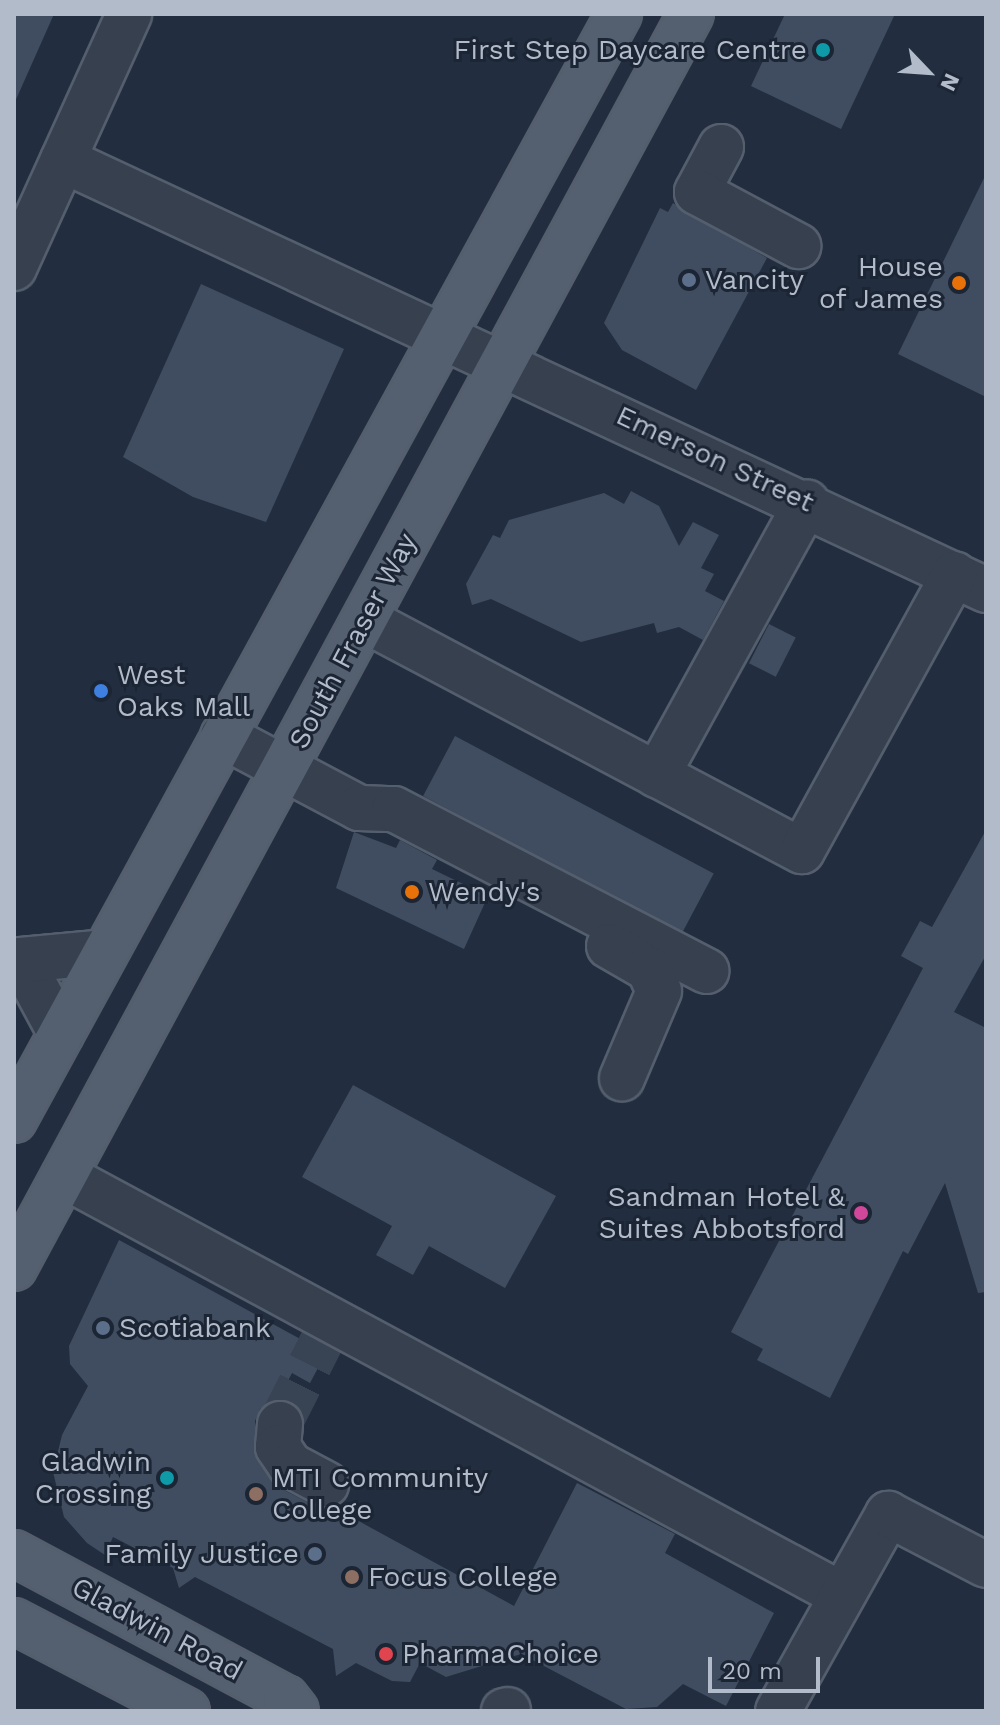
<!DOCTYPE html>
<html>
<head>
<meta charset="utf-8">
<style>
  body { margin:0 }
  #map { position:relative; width:1000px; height:1725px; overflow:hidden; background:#222e3f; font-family:"Work Sans",sans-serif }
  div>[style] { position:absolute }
  .building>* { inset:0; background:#404d61; transform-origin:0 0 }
  .minor-tunnel>* { height:44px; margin-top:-22px; transform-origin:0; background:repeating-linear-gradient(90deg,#384354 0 44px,transparent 0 66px) }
  .roads { filter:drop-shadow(2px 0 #545e6d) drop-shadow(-2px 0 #545e6d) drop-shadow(0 2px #545e6d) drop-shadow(0 -2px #545e6d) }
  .minor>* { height:44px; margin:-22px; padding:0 22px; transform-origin:22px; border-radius:22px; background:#36404f }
  .major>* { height:44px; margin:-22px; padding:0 22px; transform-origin:22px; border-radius:22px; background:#545f6f }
  .dots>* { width:22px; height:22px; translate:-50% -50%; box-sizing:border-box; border:4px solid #1b2534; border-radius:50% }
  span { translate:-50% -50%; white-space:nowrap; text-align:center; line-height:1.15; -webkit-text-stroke:6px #1b2534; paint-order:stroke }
  .poi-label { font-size:28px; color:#b2bbca }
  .right { translate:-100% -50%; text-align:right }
  .left { translate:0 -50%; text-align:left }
  .street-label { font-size:28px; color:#b2bbca }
  .frame { position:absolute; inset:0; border:16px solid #b2bbca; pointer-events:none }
  .north { position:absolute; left:888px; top:32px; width:80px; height:80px; -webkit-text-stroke:6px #1b2534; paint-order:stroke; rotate:115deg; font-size:22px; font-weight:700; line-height:32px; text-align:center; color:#b2bbca }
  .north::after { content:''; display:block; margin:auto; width:28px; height:36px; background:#b2bbca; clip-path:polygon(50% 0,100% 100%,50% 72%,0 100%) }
  .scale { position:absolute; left:708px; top:1657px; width:112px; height:36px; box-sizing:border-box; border:4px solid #b2bbca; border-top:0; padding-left:10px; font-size:24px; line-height:28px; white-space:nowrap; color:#b2bbca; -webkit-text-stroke:6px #1b2534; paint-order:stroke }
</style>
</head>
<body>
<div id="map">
  <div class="building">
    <i style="clip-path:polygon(14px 14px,54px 14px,14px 104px)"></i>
    <i style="clip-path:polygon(785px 14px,895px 14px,841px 129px,751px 86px)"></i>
    <i style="clip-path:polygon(986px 174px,986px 397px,898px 354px)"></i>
    <i style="clip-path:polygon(673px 203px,767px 258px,696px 390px,622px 350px,604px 323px,660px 208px,668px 212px)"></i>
    <i style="clip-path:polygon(201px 284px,344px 349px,266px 522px,193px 497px,123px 457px)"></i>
    <i style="clip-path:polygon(631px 491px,659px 506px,679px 546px,693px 522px,719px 535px,701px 568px,714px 574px,705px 591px,724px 601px,703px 640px,679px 627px,657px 633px,654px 623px,581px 642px,491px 599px,472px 605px,466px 584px,493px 535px,500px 538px,509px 520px,604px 493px,624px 504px)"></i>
    <i style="left:769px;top:624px;width:30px;height:44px;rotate:27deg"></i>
    <i style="left:455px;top:736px;width:293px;height:68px;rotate:28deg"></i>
    <i style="clip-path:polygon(986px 830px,986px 955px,954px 1012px,986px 1028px,986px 1292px,978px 1293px,945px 1183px,908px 1254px,903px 1251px,830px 1398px,757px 1360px,763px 1349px,731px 1332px,923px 968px,901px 956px,920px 921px,932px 927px)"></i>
    <i style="clip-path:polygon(354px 832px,396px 848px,400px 840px,437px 860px,432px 869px,488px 896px,464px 949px,336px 888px)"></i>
    <i style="clip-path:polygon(353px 1085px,556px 1196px,505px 1288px,429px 1246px,413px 1275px,376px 1255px,392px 1226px,302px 1177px)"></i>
    <i style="clip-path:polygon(119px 1240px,326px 1353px,310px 1383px,292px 1373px,278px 1400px,260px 1409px,255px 1421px,257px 1460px,278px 1487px,315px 1506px,333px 1507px,514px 1606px,577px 1483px,675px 1534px,665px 1553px,774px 1613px,726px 1706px,683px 1684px,657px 1707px,626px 1709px,521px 1654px,446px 1677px,420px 1663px,410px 1682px,392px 1681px,356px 1663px,336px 1676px,333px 1649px,195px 1577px,179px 1588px,173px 1568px,113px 1537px,105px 1555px,87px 1543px,64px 1517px,53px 1472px,62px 1435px,88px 1386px,70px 1364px,69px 1346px)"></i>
  </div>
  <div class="minor-tunnel">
    <i style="left:280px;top:1424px;width:115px;rotate:-63.2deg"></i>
  </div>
  <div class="roads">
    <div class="minor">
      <i style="left:721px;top:147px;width:51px;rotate:118.1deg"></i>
      <i style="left:697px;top:192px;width:115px;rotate:28.1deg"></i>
      <i style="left:63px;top:160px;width:1018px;rotate:24.98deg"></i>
      <i style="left:14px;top:268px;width:279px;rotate:-65.6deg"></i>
      <i style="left:365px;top:620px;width:494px;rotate:27.9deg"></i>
      <i style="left:802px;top:851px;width:316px;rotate:-61.2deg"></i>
      <i style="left:223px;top:736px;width:154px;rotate:27.9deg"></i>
      <i style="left:359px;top:808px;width:35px;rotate:2deg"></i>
      <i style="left:394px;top:809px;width:352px;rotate:27.4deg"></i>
      <i style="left:657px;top:775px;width:311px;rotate:-61.2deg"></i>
      <i style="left:609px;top:946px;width:46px;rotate:29.9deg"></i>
      <i style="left:649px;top:969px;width:24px;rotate:66deg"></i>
      <i style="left:659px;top:991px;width:95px;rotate:113deg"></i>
      <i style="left:61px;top:1034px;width:84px;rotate:-118.4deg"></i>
      <i style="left:21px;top:960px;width:84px;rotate:-5.4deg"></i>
      <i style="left:64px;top:1176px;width:884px;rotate:28.31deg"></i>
      <i style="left:280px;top:1424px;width:23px;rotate:95deg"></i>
      <i style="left:278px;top:1447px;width:22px;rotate:56deg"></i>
      <i style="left:290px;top:1465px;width:41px;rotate:27.8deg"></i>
      <i style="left:504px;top:1711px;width:4px;rotate:-14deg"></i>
      <i style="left:778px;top:1711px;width:226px;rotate:-60.8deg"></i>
      <i style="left:888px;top:1514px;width:110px;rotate:27.5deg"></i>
    </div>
    <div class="major">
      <i style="left:14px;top:1120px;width:1261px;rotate:-61.32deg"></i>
      <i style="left:14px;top:1268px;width:1425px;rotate:-61.64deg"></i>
      <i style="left:14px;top:1553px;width:308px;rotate:28.1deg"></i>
      <i style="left:286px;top:1698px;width:16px;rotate:52deg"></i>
      <i style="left:14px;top:1621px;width:195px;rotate:27.5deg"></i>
    </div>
  </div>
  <div class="dots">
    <i style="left:823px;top:50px;background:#0f9aa8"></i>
    <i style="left:689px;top:280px;background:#5c6f8a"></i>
    <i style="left:959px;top:283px;background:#e8710a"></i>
    <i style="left:101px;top:691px;background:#3f7fe0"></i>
    <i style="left:412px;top:892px;background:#e8710a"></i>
    <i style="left:861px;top:1213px;background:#d1479c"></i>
    <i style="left:103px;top:1328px;background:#5c6f8a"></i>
    <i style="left:167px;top:1478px;background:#0f9aa8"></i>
    <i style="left:256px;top:1494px;background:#8d6e63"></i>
    <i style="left:315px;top:1554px;background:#5c6f8a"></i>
    <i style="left:352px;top:1577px;background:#8d6e63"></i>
    <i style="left:386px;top:1654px;background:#e0444e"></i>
  </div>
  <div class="poi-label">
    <span class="right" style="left:807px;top:50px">First Step Daycare Centre</span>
    <span class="right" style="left:943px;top:283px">House<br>of James</span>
    <span class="left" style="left:705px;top:280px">Vancity</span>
    <span class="left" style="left:117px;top:691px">West<br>Oaks Mall</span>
    <span class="left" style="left:428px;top:892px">Wendy's</span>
    <span class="right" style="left:845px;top:1213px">Sandman Hotel &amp;<br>Suites Abbotsford</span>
    <span class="left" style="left:119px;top:1328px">Scotiabank</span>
    <span class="right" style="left:151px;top:1478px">Gladwin<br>Crossing</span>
    <span class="left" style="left:272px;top:1494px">MTI Community<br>College</span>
    <span class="right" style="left:299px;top:1554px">Family Justice</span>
    <span class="left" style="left:368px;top:1577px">Focus College</span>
    <span class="left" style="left:402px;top:1654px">PharmaChoice</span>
  </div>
  <div class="street-label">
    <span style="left:715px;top:459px;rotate:25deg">Emerson Street</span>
    <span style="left:353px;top:641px;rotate:-62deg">South Fraser Way</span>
    <span style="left:157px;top:1629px;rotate:28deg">Gladwin Road</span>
  </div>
  <div class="frame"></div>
  <div class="north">N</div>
  <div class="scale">20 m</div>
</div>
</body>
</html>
